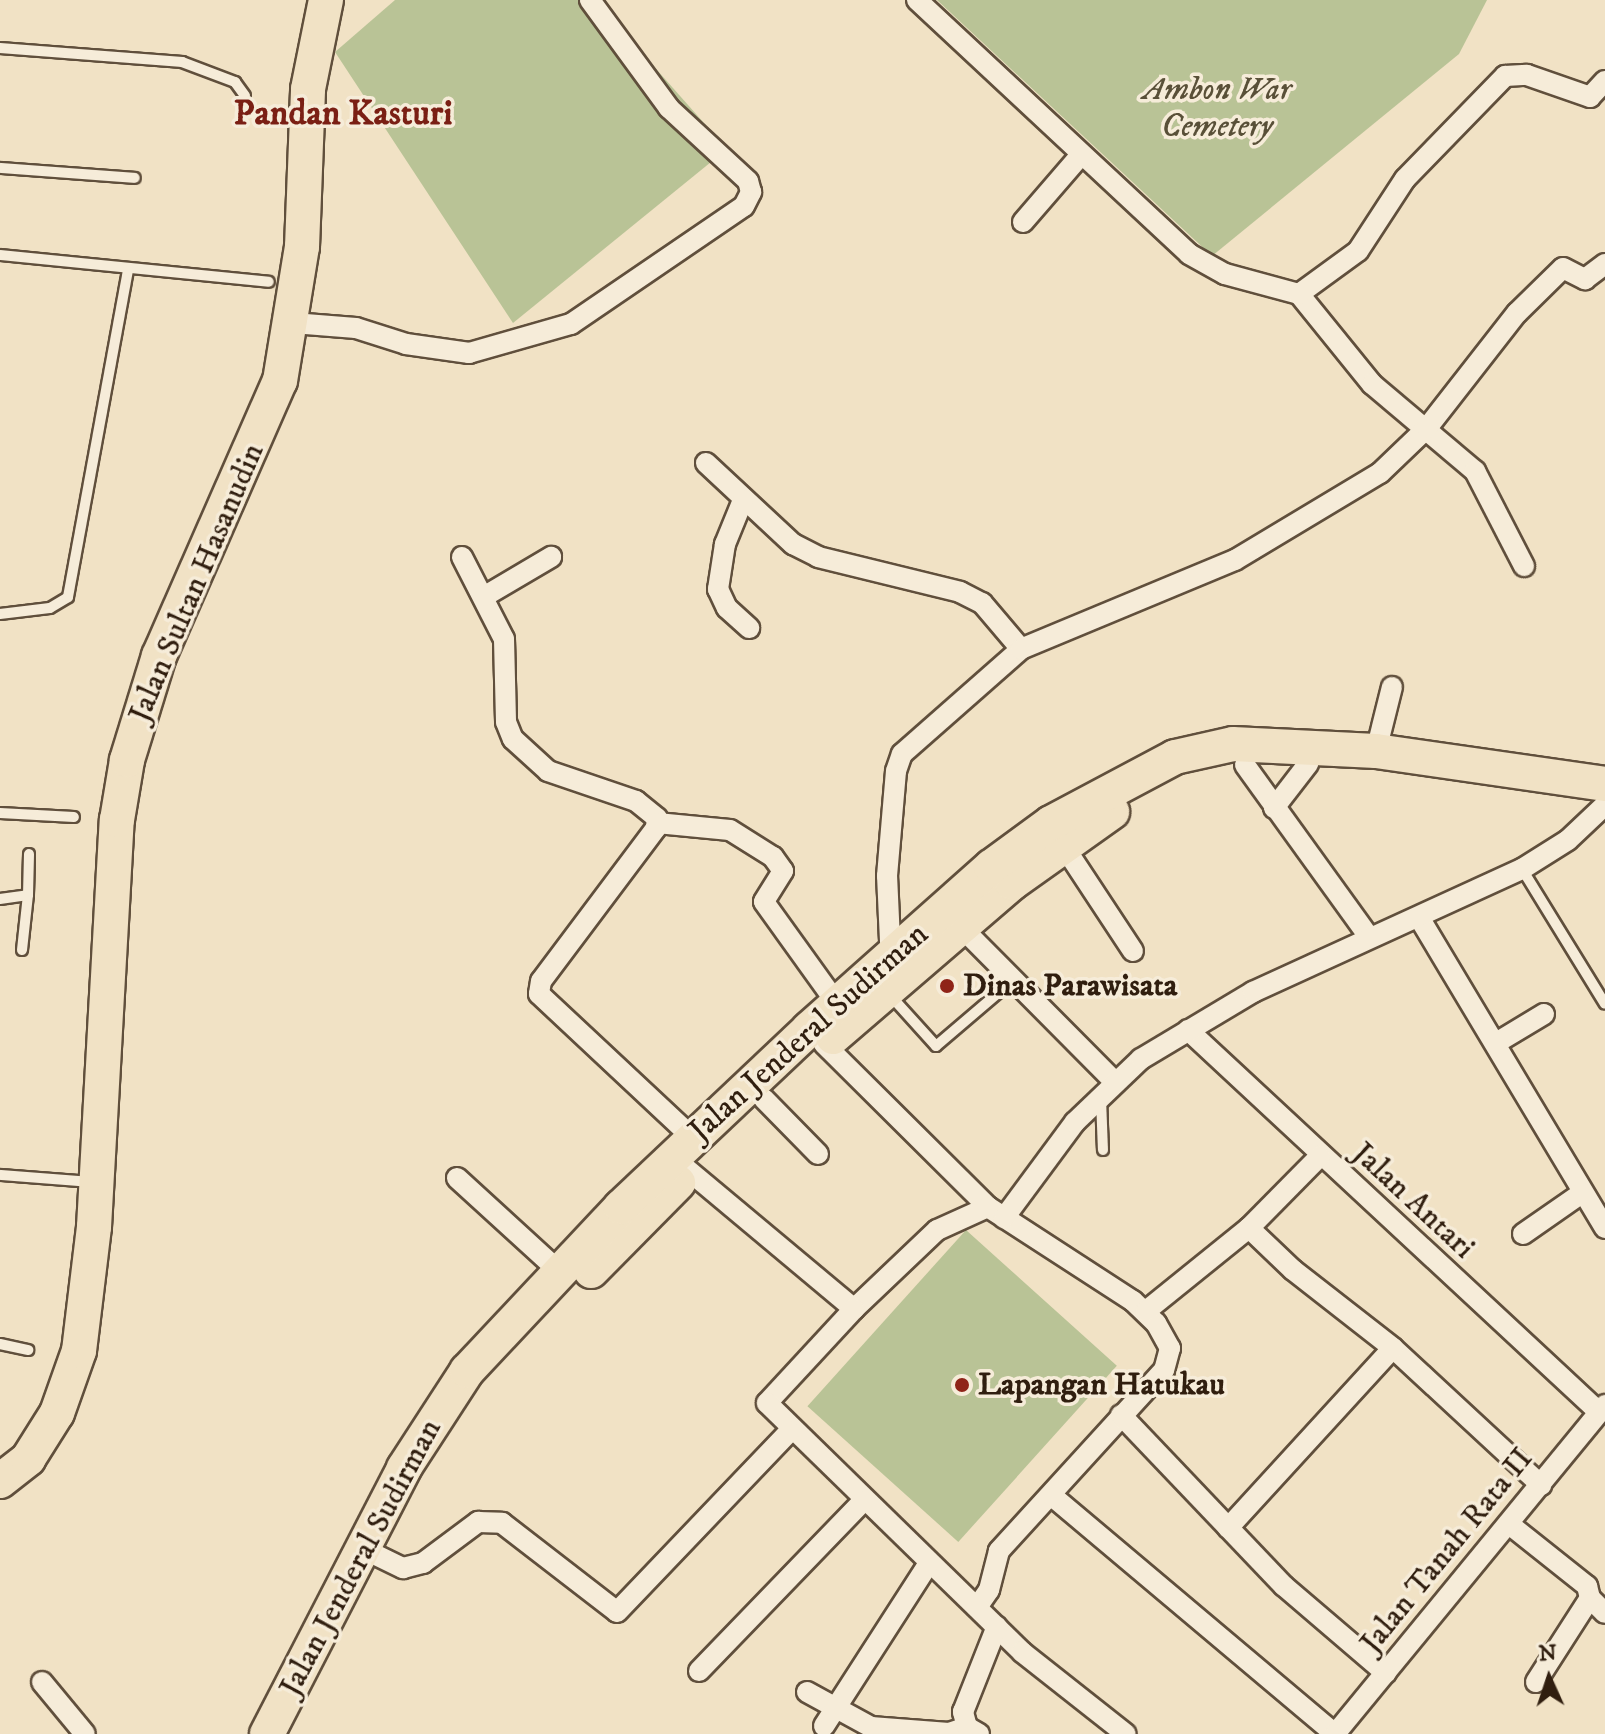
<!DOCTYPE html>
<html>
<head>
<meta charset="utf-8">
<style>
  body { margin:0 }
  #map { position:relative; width:1605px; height:1734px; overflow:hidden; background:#f1e2c5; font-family:"IM FELL DW Pica",serif }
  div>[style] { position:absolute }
  .green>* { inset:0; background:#b9c396; transform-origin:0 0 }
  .roads { filter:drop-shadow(2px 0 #604f3c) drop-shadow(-2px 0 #604f3c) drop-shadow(0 2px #604f3c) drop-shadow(0 -2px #604f3c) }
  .service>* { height:10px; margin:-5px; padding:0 5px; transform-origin:5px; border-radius:5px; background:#f6ecd9 }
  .minor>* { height:20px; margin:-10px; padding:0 10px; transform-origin:10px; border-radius:10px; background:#f6ecd9 }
  .trunk>* { height:34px; margin:-17px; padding:0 17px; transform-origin:17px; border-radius:17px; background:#f1e2c5 }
  .dots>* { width:22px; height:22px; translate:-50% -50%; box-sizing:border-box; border:4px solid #f6ecd9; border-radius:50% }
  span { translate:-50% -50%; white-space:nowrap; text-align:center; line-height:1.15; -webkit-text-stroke:7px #f6ecd9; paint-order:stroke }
  .park-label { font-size:32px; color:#595038; font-style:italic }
  .street-label { font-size:32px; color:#301e0f }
  .poi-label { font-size:32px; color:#301e0f; font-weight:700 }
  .left { translate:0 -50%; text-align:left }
  .quarter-label { font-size:36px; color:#7a1f14; font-weight:700 }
  .north { position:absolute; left:1509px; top:1638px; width:80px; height:80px; -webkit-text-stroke:6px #f6ecd9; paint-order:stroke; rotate:357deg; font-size:22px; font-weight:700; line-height:32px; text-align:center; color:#301e0f }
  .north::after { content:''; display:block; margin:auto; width:28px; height:36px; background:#301e0f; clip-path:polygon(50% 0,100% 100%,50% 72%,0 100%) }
</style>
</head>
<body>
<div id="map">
  <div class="green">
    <i style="clip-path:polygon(395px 0,595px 0,727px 149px,513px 323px,335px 52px)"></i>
    <i style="clip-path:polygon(937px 0,1487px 0,1459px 54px,1212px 256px)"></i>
    <i style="left:966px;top:1230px;width:203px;height:237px;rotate:42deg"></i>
  </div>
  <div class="roads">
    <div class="service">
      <i style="left:0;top:48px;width:183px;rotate:4.4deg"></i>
      <i style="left:182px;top:62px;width:57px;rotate:20.7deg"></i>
      <i style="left:235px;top:82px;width:17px;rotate:54deg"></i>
      <i style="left:0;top:168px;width:135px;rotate:4.2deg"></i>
      <i style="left:0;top:255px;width:270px;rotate:5.7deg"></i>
      <i style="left:0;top:614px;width:50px;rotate:-6.8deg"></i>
      <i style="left:50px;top:608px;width:21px;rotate:-31deg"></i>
      <i style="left:68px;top:597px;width:333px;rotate:-79.6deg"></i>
      <i style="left:0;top:813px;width:74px;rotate:3.1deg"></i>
      <i style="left:1522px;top:869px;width:158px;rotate:58.4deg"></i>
      <i style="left:0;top:899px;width:28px;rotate:-8deg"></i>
      <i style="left:28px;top:895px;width:41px;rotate:-88.6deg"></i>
      <i style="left:22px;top:950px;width:55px;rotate:-83.8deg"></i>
      <i style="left:889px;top:994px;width:70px;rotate:47.9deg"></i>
      <i style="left:936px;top:1046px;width:99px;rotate:-40.5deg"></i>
      <i style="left:1101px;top:1099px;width:51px;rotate:87.8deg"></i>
      <i style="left:0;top:1175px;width:90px;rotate:4.4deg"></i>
      <i style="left:0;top:1344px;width:29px;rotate:12deg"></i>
    </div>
    <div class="minor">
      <i style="left:917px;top:0;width:372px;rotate:43deg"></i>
      <i style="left:1189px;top:254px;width:41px;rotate:29.1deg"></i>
      <i style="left:1225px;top:274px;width:77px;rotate:15.1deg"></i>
      <i style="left:1299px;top:294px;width:116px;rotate:51deg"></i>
      <i style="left:1372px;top:384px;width:135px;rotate:40.2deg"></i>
      <i style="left:1475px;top:471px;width:107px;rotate:62.7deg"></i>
      <i style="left:1023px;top:222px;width:87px;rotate:-49.2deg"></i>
      <i style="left:1299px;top:294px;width:73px;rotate:-36.1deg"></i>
      <i style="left:1358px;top:251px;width:86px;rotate:-56.9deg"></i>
      <i style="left:1405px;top:179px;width:144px;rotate:-45.8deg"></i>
      <i style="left:1505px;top:76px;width:22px;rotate:-3deg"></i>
      <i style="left:1527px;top:75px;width:67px;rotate:19.2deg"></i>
      <i style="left:1590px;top:97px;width:22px;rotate:-47deg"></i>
      <i style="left:293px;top:323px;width:63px;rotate:4.5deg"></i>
      <i style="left:356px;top:328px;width:52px;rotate:17.7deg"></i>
      <i style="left:406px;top:344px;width:64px;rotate:8.1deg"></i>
      <i style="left:469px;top:353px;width:106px;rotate:-15.9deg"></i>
      <i style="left:571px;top:324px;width:209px;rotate:-34.3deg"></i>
      <i style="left:744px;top:206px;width:16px;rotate:-63deg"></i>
      <i style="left:751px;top:192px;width:11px;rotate:-105deg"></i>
      <i style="left:748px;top:181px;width:108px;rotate:-137.3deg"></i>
      <i style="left:669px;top:108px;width:134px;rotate:-126.2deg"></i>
      <i style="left:706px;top:463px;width:119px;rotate:43deg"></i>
      <i style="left:793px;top:544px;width:28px;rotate:27deg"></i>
      <i style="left:818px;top:557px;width:146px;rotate:13.8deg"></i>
      <i style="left:960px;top:592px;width:25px;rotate:27deg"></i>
      <i style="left:982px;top:603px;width:60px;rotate:49.7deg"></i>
      <i style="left:743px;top:500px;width:48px;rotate:112.2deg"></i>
      <i style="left:725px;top:544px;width:46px;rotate:98.8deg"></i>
      <i style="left:718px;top:589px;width:21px;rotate:65deg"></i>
      <i style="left:727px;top:608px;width:30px;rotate:42deg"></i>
      <i style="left:462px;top:557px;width:92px;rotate:62.9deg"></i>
      <i style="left:504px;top:639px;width:83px;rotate:88.6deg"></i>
      <i style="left:506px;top:722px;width:18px;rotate:68deg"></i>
      <i style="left:513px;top:739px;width:47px;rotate:42.4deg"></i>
      <i style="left:548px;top:771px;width:93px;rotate:18.8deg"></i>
      <i style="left:636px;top:801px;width:27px;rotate:39deg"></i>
      <i style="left:657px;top:818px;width:10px;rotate:96deg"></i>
      <i style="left:656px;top:828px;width:191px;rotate:126.9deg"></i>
      <i style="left:541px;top:981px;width:13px;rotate:99deg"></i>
      <i style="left:539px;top:994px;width:211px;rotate:43.1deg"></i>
      <i style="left:485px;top:596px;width:77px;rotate:-30.6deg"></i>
      <i style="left:1376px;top:751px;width:66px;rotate:-76deg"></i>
      <i style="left:1245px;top:765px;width:213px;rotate:54.2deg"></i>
      <i style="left:1274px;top:808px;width:56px;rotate:-52.3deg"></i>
      <i style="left:657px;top:823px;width:73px;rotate:5.5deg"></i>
      <i style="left:730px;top:830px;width:51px;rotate:32.1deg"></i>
      <i style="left:773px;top:857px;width:17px;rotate:54deg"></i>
      <i style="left:783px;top:871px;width:36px;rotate:122deg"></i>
      <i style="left:764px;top:902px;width:127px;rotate:54.3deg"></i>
      <i style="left:1063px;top:845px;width:127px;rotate:56.6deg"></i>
      <i style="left:1420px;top:919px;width:360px;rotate:59.1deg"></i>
      <i style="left:963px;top:929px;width:214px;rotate:45.2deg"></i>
      <i style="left:891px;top:963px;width:87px;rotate:-92.6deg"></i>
      <i style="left:887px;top:876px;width:105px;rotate:-85.1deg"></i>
      <i style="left:896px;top:771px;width:18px;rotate:-71deg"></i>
      <i style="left:902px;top:754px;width:159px;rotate:-41.4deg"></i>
      <i style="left:1021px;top:649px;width:232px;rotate:-22.6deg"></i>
      <i style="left:1235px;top:560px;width:169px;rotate:-31deg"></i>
      <i style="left:1380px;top:473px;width:65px;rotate:-43.8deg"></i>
      <i style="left:1427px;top:428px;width:146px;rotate:-52deg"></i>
      <i style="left:1517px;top:313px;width:64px;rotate:-44.4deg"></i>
      <i style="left:1563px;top:268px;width:25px;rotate:27deg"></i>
      <i style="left:1585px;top:279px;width:25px;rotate:-37deg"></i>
      <i style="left:1188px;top:1030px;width:561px;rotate:42.91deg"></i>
      <i style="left:1496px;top:1043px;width:56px;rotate:-31.1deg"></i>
      <i style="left:824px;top:1044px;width:231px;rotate:44.8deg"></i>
      <i style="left:988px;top:1207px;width:173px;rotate:33deg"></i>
      <i style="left:1133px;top:1301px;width:32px;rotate:44deg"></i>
      <i style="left:1156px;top:1323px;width:29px;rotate:61deg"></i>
      <i style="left:1170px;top:1348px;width:23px;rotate:105deg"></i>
      <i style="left:1164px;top:1370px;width:245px;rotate:132.4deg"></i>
      <i style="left:999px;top:1551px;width:40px;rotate:104.4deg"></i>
      <i style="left:989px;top:1590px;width:21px;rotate:125deg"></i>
      <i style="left:764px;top:1099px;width:77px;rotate:45.5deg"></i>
      <i style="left:676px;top:1160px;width:232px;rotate:39.9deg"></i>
      <i style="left:457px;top:1178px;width:138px;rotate:42.4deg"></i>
      <i style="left:988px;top:1207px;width:56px;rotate:155.7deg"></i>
      <i style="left:937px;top:1230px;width:115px;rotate:136.4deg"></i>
      <i style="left:854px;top:1309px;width:128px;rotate:132.8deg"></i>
      <i style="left:767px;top:1403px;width:356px;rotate:44.3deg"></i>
      <i style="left:1022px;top:1652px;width:132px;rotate:38.3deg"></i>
      <i style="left:1004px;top:1218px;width:119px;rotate:-53.5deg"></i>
      <i style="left:1075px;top:1122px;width:91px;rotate:-43.7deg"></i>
      <i style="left:1141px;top:1059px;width:131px;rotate:-30.9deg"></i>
      <i style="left:1253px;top:992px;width:296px;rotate:-24.6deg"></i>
      <i style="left:1522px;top:869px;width:54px;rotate:-32.2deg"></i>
      <i style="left:1568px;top:840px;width:51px;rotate:-43.4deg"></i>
      <i style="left:1523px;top:1234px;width:72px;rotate:-34.8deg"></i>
      <i style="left:1146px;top:1311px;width:132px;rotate:-38.9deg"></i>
      <i style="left:1249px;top:1228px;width:101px;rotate:-45.4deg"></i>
      <i style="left:1393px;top:1348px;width:202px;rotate:42.8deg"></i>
      <i style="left:1121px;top:1415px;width:236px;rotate:46.4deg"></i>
      <i style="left:1284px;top:1586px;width:134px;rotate:40.5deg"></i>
      <i style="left:1051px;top:1495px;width:371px;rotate:40.1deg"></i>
      <i style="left:1509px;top:1524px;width:100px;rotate:38.5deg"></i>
      <i style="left:1587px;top:1586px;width:12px;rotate:76deg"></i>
      <i style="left:1590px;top:1598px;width:21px;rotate:45deg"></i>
      <i style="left:1228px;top:1528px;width:244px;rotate:-47.5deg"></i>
      <i style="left:1393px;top:1348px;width:127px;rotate:-142deg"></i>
      <i style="left:1293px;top:1270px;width:61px;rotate:-136.3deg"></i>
      <i style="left:378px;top:1556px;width:28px;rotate:26deg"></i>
      <i style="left:403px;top:1568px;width:21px;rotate:-14deg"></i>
      <i style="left:423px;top:1563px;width:69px;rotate:-36.7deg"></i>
      <i style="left:478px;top:1522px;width:24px;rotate:2deg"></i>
      <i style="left:502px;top:1523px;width:145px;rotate:37.7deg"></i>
      <i style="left:617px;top:1612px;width:250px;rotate:-46.3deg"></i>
      <i style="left:699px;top:1671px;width:236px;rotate:-46deg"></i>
      <i style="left:42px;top:1682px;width:67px;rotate:50.4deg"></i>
      <i style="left:1536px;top:1682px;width:100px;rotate:-57.3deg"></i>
      <i style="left:807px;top:1692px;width:73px;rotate:28.7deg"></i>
      <i style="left:871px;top:1727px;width:78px;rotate:4.4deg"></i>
      <i style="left:949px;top:1733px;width:19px;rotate:-18deg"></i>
      <i style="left:824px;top:1726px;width:194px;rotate:-57.2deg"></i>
      <i style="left:979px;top:1734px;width:14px;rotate:-150deg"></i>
      <i style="left:967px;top:1727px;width:16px;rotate:-105deg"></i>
      <i style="left:963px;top:1712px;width:92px;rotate:-68.4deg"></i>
      <i style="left:1335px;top:1734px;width:426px;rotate:-50.6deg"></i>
    </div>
    <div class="trunk">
      <i style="left:833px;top:1037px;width:236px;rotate:-40.7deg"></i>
      <i style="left:1012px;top:883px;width:123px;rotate:-35.4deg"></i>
      <i style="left:591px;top:1271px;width:124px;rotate:-45.3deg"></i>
      <i style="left:0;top:1481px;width:36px;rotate:-38deg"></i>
      <i style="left:28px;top:1459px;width:54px;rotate:-57.8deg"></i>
      <i style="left:57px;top:1413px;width:66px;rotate:-70.5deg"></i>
      <i style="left:79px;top:1351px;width:125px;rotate:-83.1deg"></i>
      <i style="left:94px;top:1227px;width:408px;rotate:-86.8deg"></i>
      <i style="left:117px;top:820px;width:61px;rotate:-80.5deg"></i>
      <i style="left:127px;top:760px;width:109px;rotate:-72.9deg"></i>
      <i style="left:159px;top:656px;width:300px;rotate:-66.3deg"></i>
      <i style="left:280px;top:381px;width:136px;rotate:-80.7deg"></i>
      <i style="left:302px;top:247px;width:158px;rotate:-87.8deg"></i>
      <i style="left:308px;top:89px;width:91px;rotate:-78.6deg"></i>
      <i style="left:267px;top:1734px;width:299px;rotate:-62.7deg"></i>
      <i style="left:404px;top:1468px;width:116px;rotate:-57deg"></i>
      <i style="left:467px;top:1371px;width:225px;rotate:-46.8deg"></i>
      <i style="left:621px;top:1207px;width:259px;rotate:-43.4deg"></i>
      <i style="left:809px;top:1029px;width:244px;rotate:-41.7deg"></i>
      <i style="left:991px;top:867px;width:74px;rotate:-36.3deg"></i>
      <i style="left:1051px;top:823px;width:140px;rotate:-28deg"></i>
      <i style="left:1175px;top:757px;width:59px;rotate:-12.6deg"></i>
      <i style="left:1233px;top:744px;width:143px;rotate:2.8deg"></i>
      <i style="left:1376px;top:751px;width:231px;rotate:8.2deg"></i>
    </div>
  </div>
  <div class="dots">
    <i style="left:947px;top:986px;background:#8f2418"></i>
    <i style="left:962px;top:1385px;background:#8f2418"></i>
  </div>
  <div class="park-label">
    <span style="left:1217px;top:109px">Ambon War<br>Cemetery</span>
  </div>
  <div class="street-label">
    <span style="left:197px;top:583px;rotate:-67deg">Jalan Sultan Hasanudin</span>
    <span style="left:809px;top:1033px;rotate:-42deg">Jalan Jenderal Sudirman</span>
    <span style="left:1413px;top:1201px;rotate:43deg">Jalan Antari</span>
    <span style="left:1447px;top:1551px;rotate:-51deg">Jalan Tanah Rata II</span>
    <span style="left:361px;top:1558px;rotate:-62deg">Jalan Jenderal Sudirman</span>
  </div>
  <div class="poi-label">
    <span class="left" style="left:963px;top:986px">Dinas Parawisata</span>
    <span class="left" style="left:978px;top:1385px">Lapangan Hatukau</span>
  </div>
  <div class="quarter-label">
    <span style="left:343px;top:114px">Pandan Kasturi</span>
  </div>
  <div class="north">N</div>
</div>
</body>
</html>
